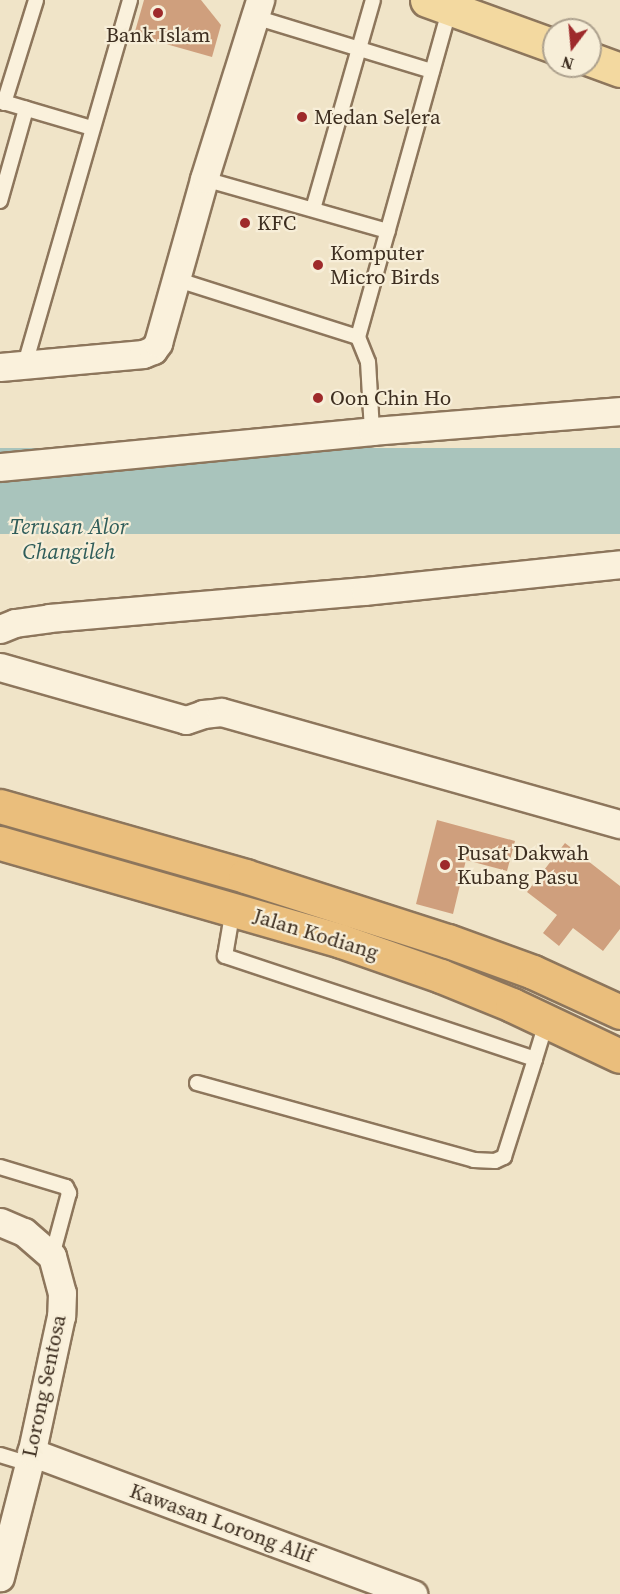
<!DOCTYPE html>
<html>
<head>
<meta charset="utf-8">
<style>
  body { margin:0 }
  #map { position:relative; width:620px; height:1594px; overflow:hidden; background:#f0e4c8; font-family:"Source Serif 4",serif }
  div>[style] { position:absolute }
  .water>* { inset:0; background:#a9c4bc; transform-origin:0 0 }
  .building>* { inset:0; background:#cf9f7d }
  .roads { filter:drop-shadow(2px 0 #8d765c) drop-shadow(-2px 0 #8d765c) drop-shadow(0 2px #8d765c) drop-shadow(0 -2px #8d765c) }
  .service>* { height:14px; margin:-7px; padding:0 7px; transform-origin:7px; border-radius:7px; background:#faf1dc }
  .minor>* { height:27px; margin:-13.5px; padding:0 13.5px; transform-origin:13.5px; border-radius:13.5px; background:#faf1dc }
  .primary>* { height:33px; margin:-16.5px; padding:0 16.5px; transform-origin:16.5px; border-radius:16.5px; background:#f3d9a0 }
  .trunk>* { height:33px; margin:-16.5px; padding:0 16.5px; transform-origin:16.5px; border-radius:16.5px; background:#eabe7c }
  .dots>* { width:16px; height:16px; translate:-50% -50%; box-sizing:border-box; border:3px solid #f7eed8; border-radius:50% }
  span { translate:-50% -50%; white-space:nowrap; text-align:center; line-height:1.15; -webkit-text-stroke:4.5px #f7eed8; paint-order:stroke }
  .poi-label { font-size:21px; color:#3d2e20 }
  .left { translate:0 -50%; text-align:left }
  .street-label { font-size:21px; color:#3d2e20 }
  .water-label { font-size:22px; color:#2f5d5a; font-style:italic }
  .north { position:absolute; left:542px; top:18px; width:60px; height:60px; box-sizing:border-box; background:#f7eed8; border:2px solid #ada18e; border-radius:50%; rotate:196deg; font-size:16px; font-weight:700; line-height:24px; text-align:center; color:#3d2e20 }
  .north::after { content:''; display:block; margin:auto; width:21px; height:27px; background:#9e2a2b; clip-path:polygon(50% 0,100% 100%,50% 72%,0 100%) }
</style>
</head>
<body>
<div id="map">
  <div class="water">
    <i style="left:620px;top:448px;width:86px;height:622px;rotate:90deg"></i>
  </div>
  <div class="building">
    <i style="clip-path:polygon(144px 0,201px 0,221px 25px,212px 57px,134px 35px)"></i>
    <i style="clip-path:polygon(437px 820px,515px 841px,507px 871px,466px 860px,453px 914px,416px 904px)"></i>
    <i style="clip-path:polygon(565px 843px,620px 886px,620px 929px,603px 951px,573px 928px,559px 946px,543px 933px,557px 915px,527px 892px)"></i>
  </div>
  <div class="roads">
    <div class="service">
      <i style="left:255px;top:17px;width:185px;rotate:17deg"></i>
      <i style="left:0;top:101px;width:96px;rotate:16.4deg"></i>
      <i style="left:4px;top:103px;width:108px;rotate:-72.7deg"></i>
      <i style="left:204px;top:179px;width:191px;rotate:15.8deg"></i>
      <i style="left:0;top:201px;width:96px;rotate:-74.2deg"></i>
      <i style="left:313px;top:209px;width:217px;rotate:-74deg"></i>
      <i style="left:175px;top:279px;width:192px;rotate:17.6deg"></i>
      <i style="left:25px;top:364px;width:379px;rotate:-73.9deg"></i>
      <i style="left:372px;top:431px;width:69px;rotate:-93.3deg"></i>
      <i style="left:368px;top:362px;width:27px;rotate:-112deg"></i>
      <i style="left:358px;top:337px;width:342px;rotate:-74.4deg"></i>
      <i style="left:535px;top:1059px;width:41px;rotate:-72.9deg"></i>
      <i style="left:197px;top:1083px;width:288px;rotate:15.5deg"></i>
      <i style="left:474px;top:1160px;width:21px;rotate:3deg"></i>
      <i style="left:495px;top:1161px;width:10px;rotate:-24deg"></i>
      <i style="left:504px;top:1157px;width:103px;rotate:-72.4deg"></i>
      <i style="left:535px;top:1059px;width:327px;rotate:-161.6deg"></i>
      <i style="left:225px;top:956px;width:48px;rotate:-80.3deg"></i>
      <i style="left:0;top:1167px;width:69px;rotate:16.9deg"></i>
      <i style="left:66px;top:1187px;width:7px;rotate:63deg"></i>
      <i style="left:69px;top:1193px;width:65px;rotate:105.1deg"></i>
      <i style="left:0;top:1455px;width:30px;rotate:17deg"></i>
    </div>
    <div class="minor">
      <i style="left:0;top:367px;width:144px;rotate:-5.2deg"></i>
      <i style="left:143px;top:354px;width:11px;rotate:-22deg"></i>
      <i style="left:153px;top:350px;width:9px;rotate:-54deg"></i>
      <i style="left:158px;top:343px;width:170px;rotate:-74.3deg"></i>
      <i style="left:204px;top:179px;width:188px;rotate:-72.6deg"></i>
      <i style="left:0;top:467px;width:374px;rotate:-5.5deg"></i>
      <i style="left:372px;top:431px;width:249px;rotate:-4.6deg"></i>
      <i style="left:0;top:629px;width:16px;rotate:-22deg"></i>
      <i style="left:15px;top:623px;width:34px;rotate:-8deg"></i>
      <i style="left:49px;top:618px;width:317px;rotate:-4.9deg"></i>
      <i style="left:365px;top:591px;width:256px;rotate:-6deg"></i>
      <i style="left:0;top:667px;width:193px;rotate:15.9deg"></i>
      <i style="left:186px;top:720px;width:18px;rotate:-19deg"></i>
      <i style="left:203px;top:714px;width:18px;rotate:-6deg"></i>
      <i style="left:221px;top:712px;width:414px;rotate:15.7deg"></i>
      <i style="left:0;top:1222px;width:26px;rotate:23deg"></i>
      <i style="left:24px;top:1232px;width:37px;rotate:41deg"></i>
      <i style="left:52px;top:1256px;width:38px;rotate:75deg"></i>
      <i style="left:62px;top:1293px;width:23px;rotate:92deg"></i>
      <i style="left:61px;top:1316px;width:151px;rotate:102.2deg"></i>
      <i style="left:29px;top:1464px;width:117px;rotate:104.4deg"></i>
      <i style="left:31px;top:1452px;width:408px;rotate:20.4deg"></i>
    </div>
    <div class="primary">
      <i style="left:427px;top:0;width:135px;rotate:19.9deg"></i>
      <i style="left:590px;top:59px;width:32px;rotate:20deg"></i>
    </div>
    <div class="trunk">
      <i style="left:0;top:806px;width:255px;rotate:15.9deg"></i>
      <i style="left:245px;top:876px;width:213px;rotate:17.8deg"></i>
      <i style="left:448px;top:941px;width:90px;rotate:20deg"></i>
      <i style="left:533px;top:972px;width:96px;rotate:24.7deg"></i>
      <i style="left:0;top:843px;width:355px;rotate:16deg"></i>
      <i style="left:341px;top:941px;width:106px;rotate:19.3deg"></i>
      <i style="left:441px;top:976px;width:77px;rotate:22.2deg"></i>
      <i style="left:512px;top:1005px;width:119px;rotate:25.3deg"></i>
    </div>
  </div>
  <div class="dots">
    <i style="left:158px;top:13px;background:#9e2a2b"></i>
    <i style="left:302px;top:117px;background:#9e2a2b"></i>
    <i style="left:245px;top:223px;background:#9e2a2b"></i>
    <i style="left:318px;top:265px;background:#9e2a2b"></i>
    <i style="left:318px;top:398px;background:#9e2a2b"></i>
    <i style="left:445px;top:865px;background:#9e2a2b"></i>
  </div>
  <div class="poi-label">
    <span style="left:158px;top:35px">Bank Islam</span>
    <span class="left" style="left:314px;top:117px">Medan Selera</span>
    <span class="left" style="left:257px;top:223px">KFC</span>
    <span class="left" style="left:330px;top:265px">Komputer<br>Micro Birds</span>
    <span class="left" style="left:330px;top:398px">Oon Chin Ho</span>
    <span class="left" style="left:457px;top:865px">Pusat Dakwah<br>Kubang Pasu</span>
  </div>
  <div class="street-label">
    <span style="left:316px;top:934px;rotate:17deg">Jalan Kodiang</span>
    <span style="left:44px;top:1386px;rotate:-78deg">Lorong Sentosa</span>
    <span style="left:222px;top:1523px;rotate:20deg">Kawasan Lorong Alif</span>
  </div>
  <div class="water-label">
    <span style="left:69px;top:539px">Terusan Alor<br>Changileh</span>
  </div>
  <div class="north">N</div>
</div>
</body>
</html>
